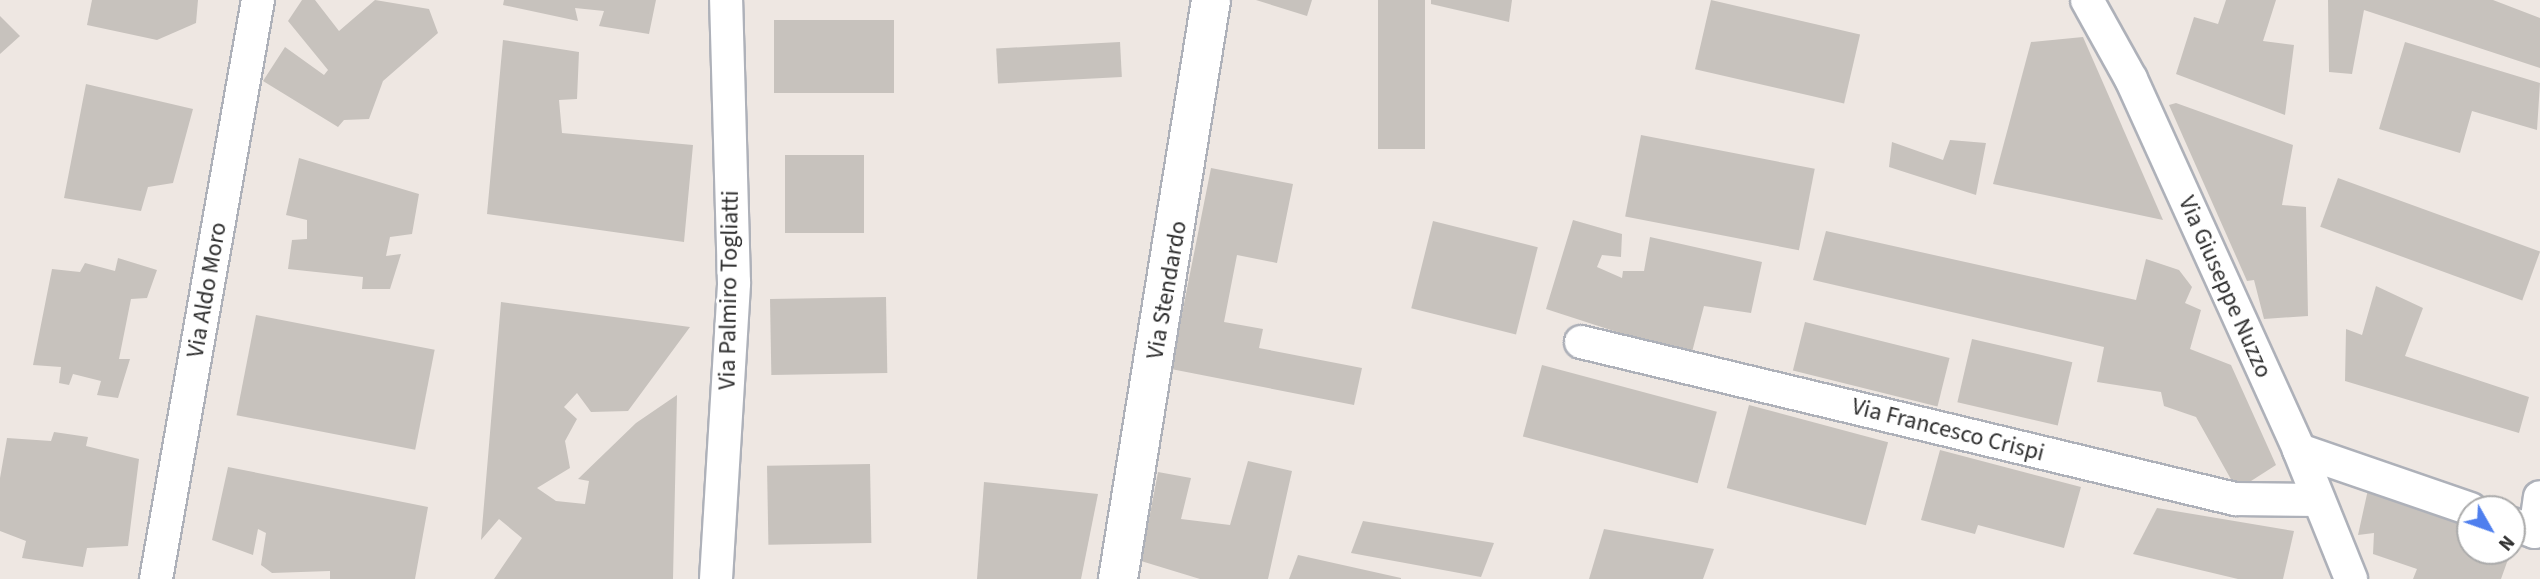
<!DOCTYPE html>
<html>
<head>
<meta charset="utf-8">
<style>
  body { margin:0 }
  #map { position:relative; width:2540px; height:579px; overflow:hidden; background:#eee7e2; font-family:"Source Sans 3",sans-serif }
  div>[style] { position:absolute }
  .building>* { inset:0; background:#c7c2bd; transform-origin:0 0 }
  .roads { filter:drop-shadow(2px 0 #aeb1b9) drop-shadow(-2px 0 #aeb1b9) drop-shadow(0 2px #aeb1b9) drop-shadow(0 -2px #aeb1b9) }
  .minor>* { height:32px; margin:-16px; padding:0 16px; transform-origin:16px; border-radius:16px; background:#fff }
  .tertiary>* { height:38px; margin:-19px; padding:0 19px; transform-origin:19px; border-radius:19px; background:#fff }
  span { translate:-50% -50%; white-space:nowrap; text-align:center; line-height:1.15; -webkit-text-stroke:6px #fff; paint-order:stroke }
  .street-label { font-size:24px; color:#2e2e2e }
  .north { position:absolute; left:2456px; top:495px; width:70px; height:70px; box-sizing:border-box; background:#fff; border:2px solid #ababab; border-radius:50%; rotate:130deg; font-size:19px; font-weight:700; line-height:28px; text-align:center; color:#2e2e2e }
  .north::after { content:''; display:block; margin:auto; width:24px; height:32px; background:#4f7fee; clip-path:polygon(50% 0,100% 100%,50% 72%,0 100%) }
</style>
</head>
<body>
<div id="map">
  <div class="building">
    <i style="clip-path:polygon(92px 0,198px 0,196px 23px,157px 40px,87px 25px)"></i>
    <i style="clip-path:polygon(302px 0,315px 0,339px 31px,375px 0,429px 9px,438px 33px,383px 81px,369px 119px,344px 120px,338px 127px,263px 81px,285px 47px,324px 75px,328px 70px,288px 21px)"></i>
    <i style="clip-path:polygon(504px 0,656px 0,649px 34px,599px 26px,604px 11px,575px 8px,578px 21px,503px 5px)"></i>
    <i style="clip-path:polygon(1256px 0,1312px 0,1307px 16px)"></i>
    <i style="left:1378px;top:0;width:47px;height:149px"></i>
    <i style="clip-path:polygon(1431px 0,1512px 0,1509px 22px,1431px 4px)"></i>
    <i style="left:1711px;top:0;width:153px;height:71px;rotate:13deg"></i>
    <i style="clip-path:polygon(2226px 0,2276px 0,2263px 41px,2294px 45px,2285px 115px,2176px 74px,2194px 17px,2218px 24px)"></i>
    <i style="clip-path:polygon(2328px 0,2493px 0,2540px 18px,2540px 68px,2364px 10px,2352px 74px,2329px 72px)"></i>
    <i style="clip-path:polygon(0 16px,20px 36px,0 54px)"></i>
    <i style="left:894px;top:20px;width:73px;height:120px;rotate:90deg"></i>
    <i style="clip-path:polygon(2083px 37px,2163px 220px,1993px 184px,2031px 42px)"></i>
    <i style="clip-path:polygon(503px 40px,579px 52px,577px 99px,559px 100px,562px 133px,693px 145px,684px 242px,487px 214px)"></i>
    <i style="left:1120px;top:42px;width:35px;height:124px;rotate:87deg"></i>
    <i style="clip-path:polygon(2405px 42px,2540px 83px,2537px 130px,2472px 111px,2460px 153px,2379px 129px)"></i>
    <i style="clip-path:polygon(86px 84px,193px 109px,173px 183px,148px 187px,141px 211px,64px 198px)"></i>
    <i style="clip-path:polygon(2176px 103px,2293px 145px,2282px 205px,2306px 207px,2308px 316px,2264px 319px,2254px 280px,2247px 281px,2169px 105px)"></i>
    <i style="left:1641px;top:135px;width:177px;height:83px;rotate:11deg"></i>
    <i style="clip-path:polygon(1950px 140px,1986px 143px,1976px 195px,1889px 167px,1892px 142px,1943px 160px)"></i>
    <i style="left:785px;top:155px;width:79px;height:78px"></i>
    <i style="clip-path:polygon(299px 158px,419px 194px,412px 234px,390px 237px,386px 256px,401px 254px,390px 289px,362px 289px,363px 277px,288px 269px,292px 240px,307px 239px,307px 220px,286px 215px)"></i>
    <i style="clip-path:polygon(1211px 168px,1293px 184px,1277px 263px,1237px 255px,1224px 322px,1263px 329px,1259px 348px,1362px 368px,1354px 405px,1171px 369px)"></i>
    <i style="left:2338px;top:178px;width:215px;height:52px;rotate:20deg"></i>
    <i style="clip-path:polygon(1573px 220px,1622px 234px,1621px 257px,1602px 255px,1597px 267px,1622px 278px,1623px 271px,1644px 271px,1650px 237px,1762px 262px,1751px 313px,1704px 306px,1691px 356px,1546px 309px)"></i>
    <i style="left:1433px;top:221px;width:108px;height:90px;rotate:14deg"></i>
    <i style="clip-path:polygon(1826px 231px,2136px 300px,2146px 259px,2179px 270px,2192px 287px,2185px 303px,2201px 310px,2190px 349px,2231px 365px,2276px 465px,2237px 490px,2196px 417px,2164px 406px,2161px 392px,2097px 382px,2104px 347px,1813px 280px)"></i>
    <i style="clip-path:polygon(118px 258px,157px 270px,147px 298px,131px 299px,119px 359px,130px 359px,118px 398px,97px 395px,101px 381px,73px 374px,69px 385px,59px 383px,61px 367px,33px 365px,52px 269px,80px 272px,85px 263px,115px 271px)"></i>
    <i style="clip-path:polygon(2376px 286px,2423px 308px,2405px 356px,2529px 397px,2519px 433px,2345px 381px,2346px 329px,2362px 335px)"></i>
    <i style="left:886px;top:297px;width:76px;height:116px;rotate:89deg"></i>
    <i style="clip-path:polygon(501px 302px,690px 327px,628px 411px,591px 412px,577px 393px,564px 407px,577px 419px,565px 441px,570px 468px,537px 488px,556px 501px,585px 504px,589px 481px,578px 479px,636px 423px,677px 395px,673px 579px,494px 579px,522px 538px,499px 519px,481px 540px)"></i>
    <i style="left:256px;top:315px;width:182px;height:102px;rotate:11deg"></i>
    <i style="left:1805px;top:322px;width:149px;height:50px;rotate:14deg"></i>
    <i style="left:1972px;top:339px;width:103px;height:65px;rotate:13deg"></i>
    <i style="left:1542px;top:365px;width:181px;height:74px;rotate:15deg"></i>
    <i style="left:1749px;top:405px;width:144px;height:86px;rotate:15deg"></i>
    <i style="clip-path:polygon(54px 432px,88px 437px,86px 446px,139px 459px,128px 546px,87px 548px,83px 567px,22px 558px,26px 541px,0 531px,0 478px,7px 438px,51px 441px)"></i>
    <i style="clip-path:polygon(1940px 450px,2081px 487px,2064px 548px,1978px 525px,1975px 534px,1921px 520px)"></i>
    <i style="clip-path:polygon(1248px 461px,1292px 471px,1268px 579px,1200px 579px,1141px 561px,1158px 472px,1191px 478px,1181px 519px,1230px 525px)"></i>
    <i style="left:870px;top:464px;width:79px;height:103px;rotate:89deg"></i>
    <i style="clip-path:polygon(228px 467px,428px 507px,415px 579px,330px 579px,330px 571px,272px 573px,261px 565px,266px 533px,258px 529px,253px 555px,212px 540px)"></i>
    <i style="clip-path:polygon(984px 482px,1098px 494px,1081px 579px,977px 579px)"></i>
    <i style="clip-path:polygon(2369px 485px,2470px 523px,2470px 551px,2511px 551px,2501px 579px,2413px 579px,2417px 569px,2373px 554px,2374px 533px,2358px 535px)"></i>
    <i style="clip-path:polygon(2157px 508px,2294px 531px,2283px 579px,2238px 579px,2133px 554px)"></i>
    <i style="clip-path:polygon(1363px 521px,1494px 543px,1481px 577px,1351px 553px)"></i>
    <i style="clip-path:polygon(1604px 529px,1714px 549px,1703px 579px,1589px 579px)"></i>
    <i style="clip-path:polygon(1298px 555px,1401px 578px,1401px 579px,1289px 579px)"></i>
  </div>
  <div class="roads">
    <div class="minor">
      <i style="left:2087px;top:0;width:90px;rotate:60.9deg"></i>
      <i style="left:2131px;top:79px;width:407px;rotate:65.6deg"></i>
      <i style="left:2299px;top:450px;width:139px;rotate:68deg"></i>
      <i style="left:1581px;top:342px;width:673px;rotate:13.5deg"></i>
      <i style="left:2235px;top:499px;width:82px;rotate:0.7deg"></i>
      <i style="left:2299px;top:450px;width:181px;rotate:19deg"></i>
      <i style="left:2512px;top:524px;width:24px;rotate:19deg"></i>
      <i style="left:2535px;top:532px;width:35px;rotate:-82deg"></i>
      <i style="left:156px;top:579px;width:588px;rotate:-80.01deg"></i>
      <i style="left:716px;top:579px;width:297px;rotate:-86.5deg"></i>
      <i style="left:734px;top:283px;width:283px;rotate:-91.6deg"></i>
    </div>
    <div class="tertiary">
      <i style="left:1118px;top:579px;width:586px;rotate:-80.87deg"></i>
    </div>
  </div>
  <div class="street-label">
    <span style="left:2225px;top:287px;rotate:66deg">Via Giuseppe Nuzzo</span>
    <span style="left:207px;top:290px;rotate:-80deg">Via Aldo Moro</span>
    <span style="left:729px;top:290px;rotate:-89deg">Via Palmiro Togliatti</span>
    <span style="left:1167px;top:290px;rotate:-80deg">Via Stendardo</span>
    <span style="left:1948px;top:430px;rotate:14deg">Via Francesco Crispi</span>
  </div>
  <div class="north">N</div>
</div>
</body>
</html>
